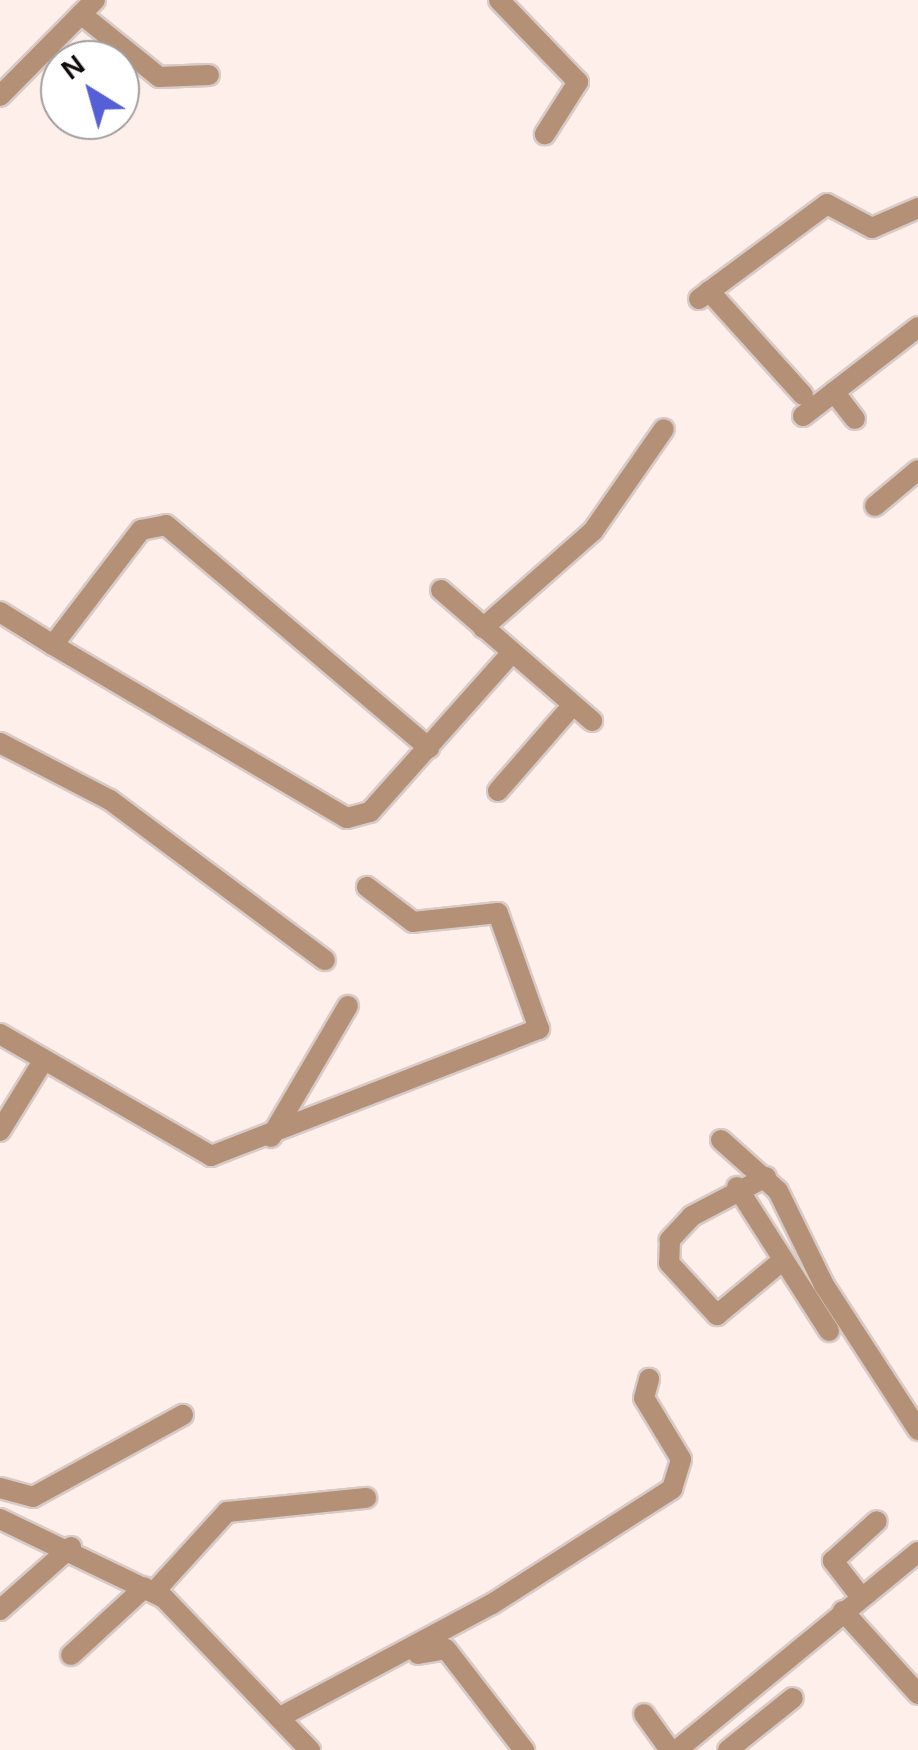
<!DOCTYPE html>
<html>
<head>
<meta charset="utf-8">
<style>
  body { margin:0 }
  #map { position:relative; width:918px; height:1750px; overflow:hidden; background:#feefeb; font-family:Helvetica,sans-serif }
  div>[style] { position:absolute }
  .roads { filter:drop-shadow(2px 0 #d8cbc7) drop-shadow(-2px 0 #d8cbc7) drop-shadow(0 2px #d8cbc7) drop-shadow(0 -2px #d8cbc7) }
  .minor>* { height:20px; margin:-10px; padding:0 10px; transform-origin:10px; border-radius:10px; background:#b49076 }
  span { translate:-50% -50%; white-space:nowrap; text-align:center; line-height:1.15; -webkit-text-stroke:8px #fff; paint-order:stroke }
  .north { position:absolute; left:40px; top:40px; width:100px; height:100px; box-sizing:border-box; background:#fff; border:2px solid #a09d9d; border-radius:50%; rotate:323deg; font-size:28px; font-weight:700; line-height:40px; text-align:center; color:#110b0a }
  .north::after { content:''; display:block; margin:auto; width:35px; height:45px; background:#5560d7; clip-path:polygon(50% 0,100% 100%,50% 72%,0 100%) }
</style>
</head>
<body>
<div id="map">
  <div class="roads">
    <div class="minor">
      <i style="left:499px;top:0;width:114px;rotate:46.1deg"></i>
      <i style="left:578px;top:82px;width:62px;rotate:122.4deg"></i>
      <i style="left:81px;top:14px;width:100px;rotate:38.9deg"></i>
      <i style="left:159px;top:77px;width:50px;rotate:-2.3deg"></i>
      <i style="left:0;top:96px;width:135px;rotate:-45.3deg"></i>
      <i style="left:709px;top:291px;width:140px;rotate:47.9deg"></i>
      <i style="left:699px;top:299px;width:159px;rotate:-36.6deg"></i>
      <i style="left:827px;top:204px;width:51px;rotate:28.1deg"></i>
      <i style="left:872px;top:228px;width:50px;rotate:-23.5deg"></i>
      <i style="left:834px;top:392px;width:34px;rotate:52deg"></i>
      <i style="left:803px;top:416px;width:145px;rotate:-37.7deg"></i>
      <i style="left:875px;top:506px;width:56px;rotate:-39.9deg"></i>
      <i style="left:441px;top:590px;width:200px;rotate:40.9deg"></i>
      <i style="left:0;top:612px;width:62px;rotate:31.9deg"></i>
      <i style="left:53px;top:645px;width:145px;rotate:-52.6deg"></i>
      <i style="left:141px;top:530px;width:25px;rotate:-11deg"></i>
      <i style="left:166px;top:525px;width:345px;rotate:40.3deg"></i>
      <i style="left:483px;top:628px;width:147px;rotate:-41.4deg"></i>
      <i style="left:593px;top:531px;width:124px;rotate:-55.2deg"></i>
      <i style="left:53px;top:645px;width:341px;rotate:30.5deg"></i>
      <i style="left:347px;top:818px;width:24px;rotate:-15deg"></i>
      <i style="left:370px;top:812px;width:212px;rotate:-48.3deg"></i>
      <i style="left:0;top:743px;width:124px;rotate:27.4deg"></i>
      <i style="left:110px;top:800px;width:268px;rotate:36.7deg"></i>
      <i style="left:498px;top:791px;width:113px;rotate:-49deg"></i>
      <i style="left:0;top:1034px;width:244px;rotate:30deg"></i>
      <i style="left:211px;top:1156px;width:352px;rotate:-21.2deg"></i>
      <i style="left:539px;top:1029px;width:123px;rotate:-109.5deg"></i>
      <i style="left:498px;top:913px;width:85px;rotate:174deg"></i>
      <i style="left:413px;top:922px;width:58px;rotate:-142.7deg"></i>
      <i style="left:0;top:1131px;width:82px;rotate:-58.4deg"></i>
      <i style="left:271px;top:1137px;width:152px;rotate:-59.6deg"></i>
      <i style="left:721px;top:1140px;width:76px;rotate:41.8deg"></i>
      <i style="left:778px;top:1191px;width:105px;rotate:63.9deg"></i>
      <i style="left:824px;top:1285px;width:173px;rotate:57deg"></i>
      <i style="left:766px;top:1177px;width:84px;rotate:152.2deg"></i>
      <i style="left:692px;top:1216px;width:33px;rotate:133deg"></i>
      <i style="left:670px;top:1240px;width:23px;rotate:92deg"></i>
      <i style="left:669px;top:1263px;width:71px;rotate:47.3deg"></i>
      <i style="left:717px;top:1315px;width:86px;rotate:-39.8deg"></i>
      <i style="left:737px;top:1187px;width:171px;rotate:57.4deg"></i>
      <i style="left:0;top:1488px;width:34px;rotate:15deg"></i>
      <i style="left:33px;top:1497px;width:171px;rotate:-28.7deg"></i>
      <i style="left:0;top:1519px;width:182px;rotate:25.7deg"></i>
      <i style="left:164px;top:1598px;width:211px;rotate:46.2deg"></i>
      <i style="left:155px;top:1591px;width:107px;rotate:-47.7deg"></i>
      <i style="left:227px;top:1512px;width:140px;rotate:-5.8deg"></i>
      <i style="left:861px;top:1597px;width:46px;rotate:-127.9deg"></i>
      <i style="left:833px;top:1561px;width:59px;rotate:-42.3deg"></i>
      <i style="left:0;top:1610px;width:95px;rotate:-41.6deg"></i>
      <i style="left:843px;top:1611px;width:112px;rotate:47.9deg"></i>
      <i style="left:418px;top:1654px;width:28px;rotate:-10deg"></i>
      <i style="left:446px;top:1649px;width:128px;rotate:52.3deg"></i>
      <i style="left:71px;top:1655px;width:100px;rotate:-42.6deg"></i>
      <i style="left:644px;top:1714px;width:44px;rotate:54.2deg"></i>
      <i style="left:282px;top:1716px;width:238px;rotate:-28.1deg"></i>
      <i style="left:492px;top:1604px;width:214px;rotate:-32.6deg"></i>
      <i style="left:672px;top:1489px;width:31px;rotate:-73deg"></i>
      <i style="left:681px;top:1459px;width:71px;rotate:-121.2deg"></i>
      <i style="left:644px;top:1398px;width:20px;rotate:-75deg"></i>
      <i style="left:677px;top:1750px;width:312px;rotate:-39.4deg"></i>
      <i style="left:728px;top:1750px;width:83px;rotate:-38.7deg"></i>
    </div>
  </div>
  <div class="north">N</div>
</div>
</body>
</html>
